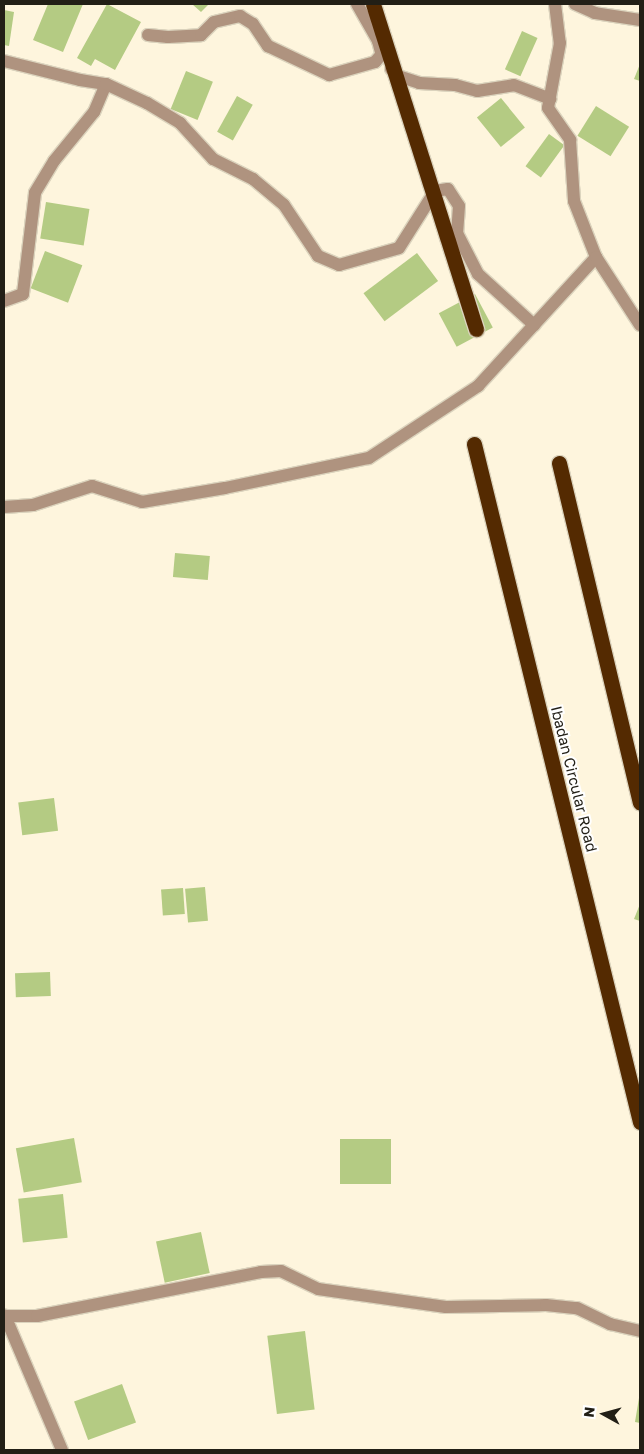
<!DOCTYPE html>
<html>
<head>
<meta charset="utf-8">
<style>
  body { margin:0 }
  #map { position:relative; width:644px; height:1454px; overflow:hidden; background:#fef5dd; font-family:"Golos Text",sans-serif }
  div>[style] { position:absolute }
  .building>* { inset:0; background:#b4cb83; transform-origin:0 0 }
  .roads { filter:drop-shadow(1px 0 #dbd3bd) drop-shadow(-1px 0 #dbd3bd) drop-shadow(0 1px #dbd3bd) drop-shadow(0 -1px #dbd3bd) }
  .street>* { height:12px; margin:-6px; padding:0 6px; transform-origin:6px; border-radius:6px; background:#af937f }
  .highway>* { height:15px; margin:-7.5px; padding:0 7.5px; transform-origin:7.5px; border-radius:7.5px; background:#542a01 }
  span { translate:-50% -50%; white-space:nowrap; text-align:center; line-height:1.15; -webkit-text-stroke:4px #fff; paint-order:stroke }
  .street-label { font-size:15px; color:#221f16 }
  .frame { position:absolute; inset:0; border:5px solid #221f16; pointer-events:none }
  .north { position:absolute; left:579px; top:1389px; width:50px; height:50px; -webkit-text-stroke:4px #fff; paint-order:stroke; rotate:277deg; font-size:14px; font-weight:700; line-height:20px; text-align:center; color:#221f16 }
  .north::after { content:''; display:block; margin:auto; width:18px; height:22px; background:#221f16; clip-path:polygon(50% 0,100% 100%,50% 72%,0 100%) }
</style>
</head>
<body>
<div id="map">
  <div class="building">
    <i style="clip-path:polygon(48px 4px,83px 4px,63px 52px,33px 40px)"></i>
    <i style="clip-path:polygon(107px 4px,141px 22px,115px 70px,95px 59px,91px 66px,77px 58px)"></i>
    <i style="clip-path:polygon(192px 4px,209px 4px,201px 12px)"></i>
    <i style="clip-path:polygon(4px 10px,14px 12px,9px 46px,4px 45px)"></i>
    <i style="left:522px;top:31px;width:17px;height:42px;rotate:24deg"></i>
    <i style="clip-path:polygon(640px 64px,640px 81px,634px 79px)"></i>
    <i style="left:186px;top:71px;width:29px;height:41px;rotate:22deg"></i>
    <i style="left:237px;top:96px;width:18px;height:41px;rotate:29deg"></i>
    <i style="left:501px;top:98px;width:38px;height:31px;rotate:51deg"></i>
    <i style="left:596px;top:106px;width:39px;height:35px;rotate:32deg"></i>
    <i style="left:549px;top:134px;width:19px;height:40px;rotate:36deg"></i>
    <i style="left:46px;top:202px;width:44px;height:37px;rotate:9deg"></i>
    <i style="left:45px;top:251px;width:40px;height:40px;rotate:21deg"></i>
    <i style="left:417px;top:253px;width:35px;height:67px;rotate:53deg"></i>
    <i style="left:475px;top:294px;width:38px;height:41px;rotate:62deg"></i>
    <i style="left:175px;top:553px;width:35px;height:24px;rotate:5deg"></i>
    <i style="left:54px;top:798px;width:33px;height:36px;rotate:83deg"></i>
    <i style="left:205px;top:887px;width:34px;height:20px;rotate:85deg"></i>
    <i style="left:183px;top:888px;width:26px;height:22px;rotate:86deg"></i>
    <i style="clip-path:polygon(640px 904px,640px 921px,634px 919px)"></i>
    <i style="left:50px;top:972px;width:24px;height:35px;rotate:88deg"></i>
    <i style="left:74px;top:1138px;width:45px;height:59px;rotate:80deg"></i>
    <i style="left:340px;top:1139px;width:51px;height:45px"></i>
    <i style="left:63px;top:1194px;width:44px;height:45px;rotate:84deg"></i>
    <i style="left:201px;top:1232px;width:42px;height:46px;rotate:78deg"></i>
    <i style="left:305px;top:1331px;width:79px;height:38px;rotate:83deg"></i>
    <i style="left:122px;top:1384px;width:41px;height:51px;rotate:70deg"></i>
    <i style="clip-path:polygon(639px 1398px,640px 1398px,640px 1423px,635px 1422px)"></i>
  </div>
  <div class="roads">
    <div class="street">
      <i style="left:357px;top:4px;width:43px;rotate:60.4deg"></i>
      <i style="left:378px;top:41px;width:11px;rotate:75deg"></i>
      <i style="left:555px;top:4px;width:39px;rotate:83deg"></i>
      <i style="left:560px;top:43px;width:66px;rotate:100.5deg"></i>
      <i style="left:548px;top:108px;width:39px;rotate:55deg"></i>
      <i style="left:570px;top:140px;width:61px;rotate:86.2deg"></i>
      <i style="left:574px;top:201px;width:60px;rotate:68.6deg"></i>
      <i style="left:575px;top:4px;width:22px;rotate:24deg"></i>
      <i style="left:595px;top:13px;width:46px;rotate:8.8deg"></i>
      <i style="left:148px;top:35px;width:20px;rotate:6deg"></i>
      <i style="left:168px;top:37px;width:33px;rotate:-3deg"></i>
      <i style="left:201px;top:35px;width:18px;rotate:-45deg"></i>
      <i style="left:214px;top:22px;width:27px;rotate:-13deg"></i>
      <i style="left:240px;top:16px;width:15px;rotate:32deg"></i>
      <i style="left:253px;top:24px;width:27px;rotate:56deg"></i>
      <i style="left:268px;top:46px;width:68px;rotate:25.4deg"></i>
      <i style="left:329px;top:75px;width:48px;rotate:-15.8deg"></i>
      <i style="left:375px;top:62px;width:9px;rotate:-49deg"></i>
      <i style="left:4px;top:61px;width:78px;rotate:14deg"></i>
      <i style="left:80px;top:80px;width:26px;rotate:9deg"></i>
      <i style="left:106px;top:84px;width:30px;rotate:113deg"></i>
      <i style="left:94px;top:112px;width:63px;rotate:129.2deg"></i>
      <i style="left:54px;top:161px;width:37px;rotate:121deg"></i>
      <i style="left:35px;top:193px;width:102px;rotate:96.8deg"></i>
      <i style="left:23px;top:294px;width:20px;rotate:160deg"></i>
      <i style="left:391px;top:69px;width:10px;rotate:45deg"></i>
      <i style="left:398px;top:76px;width:22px;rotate:18deg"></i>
      <i style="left:419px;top:83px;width:36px;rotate:3deg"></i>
      <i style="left:455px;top:85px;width:23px;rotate:15deg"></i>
      <i style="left:477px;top:91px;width:37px;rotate:-9deg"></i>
      <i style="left:514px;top:85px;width:39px;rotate:21deg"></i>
      <i style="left:106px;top:84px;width:45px;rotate:24.9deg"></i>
      <i style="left:147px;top:103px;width:39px;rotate:31deg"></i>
      <i style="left:180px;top:123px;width:49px;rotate:47.5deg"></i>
      <i style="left:213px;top:159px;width:45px;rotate:26.6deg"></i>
      <i style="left:253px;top:179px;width:40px;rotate:40deg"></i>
      <i style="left:284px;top:205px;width:61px;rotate:56.3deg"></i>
      <i style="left:318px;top:256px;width:23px;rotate:23deg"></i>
      <i style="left:339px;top:265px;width:62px;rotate:-15.8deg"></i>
      <i style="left:399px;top:248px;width:67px;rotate:-57.7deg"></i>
      <i style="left:435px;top:191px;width:13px;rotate:-9deg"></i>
      <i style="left:448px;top:189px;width:20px;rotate:57deg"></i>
      <i style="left:459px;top:206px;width:27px;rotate:94deg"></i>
      <i style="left:457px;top:233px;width:46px;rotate:62.9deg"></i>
      <i style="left:478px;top:274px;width:76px;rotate:42.3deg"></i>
      <i style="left:4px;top:507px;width:29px;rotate:-4deg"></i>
      <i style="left:33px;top:505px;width:62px;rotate:-17.9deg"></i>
      <i style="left:92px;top:486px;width:52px;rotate:17.7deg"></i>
      <i style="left:142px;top:502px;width:84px;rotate:-9.6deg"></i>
      <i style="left:225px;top:488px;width:147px;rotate:-11.8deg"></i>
      <i style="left:369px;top:458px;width:131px;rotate:-33.4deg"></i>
      <i style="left:478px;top:386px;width:175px;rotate:-47.5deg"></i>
      <i style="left:596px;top:257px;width:81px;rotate:57.1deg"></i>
      <i style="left:62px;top:1450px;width:146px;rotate:-113deg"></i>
      <i style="left:5px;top:1316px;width:32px"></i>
      <i style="left:37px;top:1316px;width:228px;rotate:-11.1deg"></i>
      <i style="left:261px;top:1272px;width:20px;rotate:-3deg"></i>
      <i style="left:281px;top:1271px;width:41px;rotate:25.9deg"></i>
      <i style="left:318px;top:1289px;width:129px;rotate:8deg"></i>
      <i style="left:446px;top:1307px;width:100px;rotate:-1.1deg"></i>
      <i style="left:546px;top:1305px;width:31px;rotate:6deg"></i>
      <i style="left:577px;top:1308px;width:37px;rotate:26deg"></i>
      <i style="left:610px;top:1324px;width:31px;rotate:13deg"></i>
    </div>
    <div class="highway">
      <i style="left:373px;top:4px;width:341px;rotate:72.4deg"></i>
      <i style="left:474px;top:444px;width:698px;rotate:76.24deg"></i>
      <i style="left:559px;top:463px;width:349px;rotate:76.6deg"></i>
    </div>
  </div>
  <div class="street-label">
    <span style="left:574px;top:779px;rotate:76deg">Ibadan Circular Road</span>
  </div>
  <div class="frame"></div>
  <div class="north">N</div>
</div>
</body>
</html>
